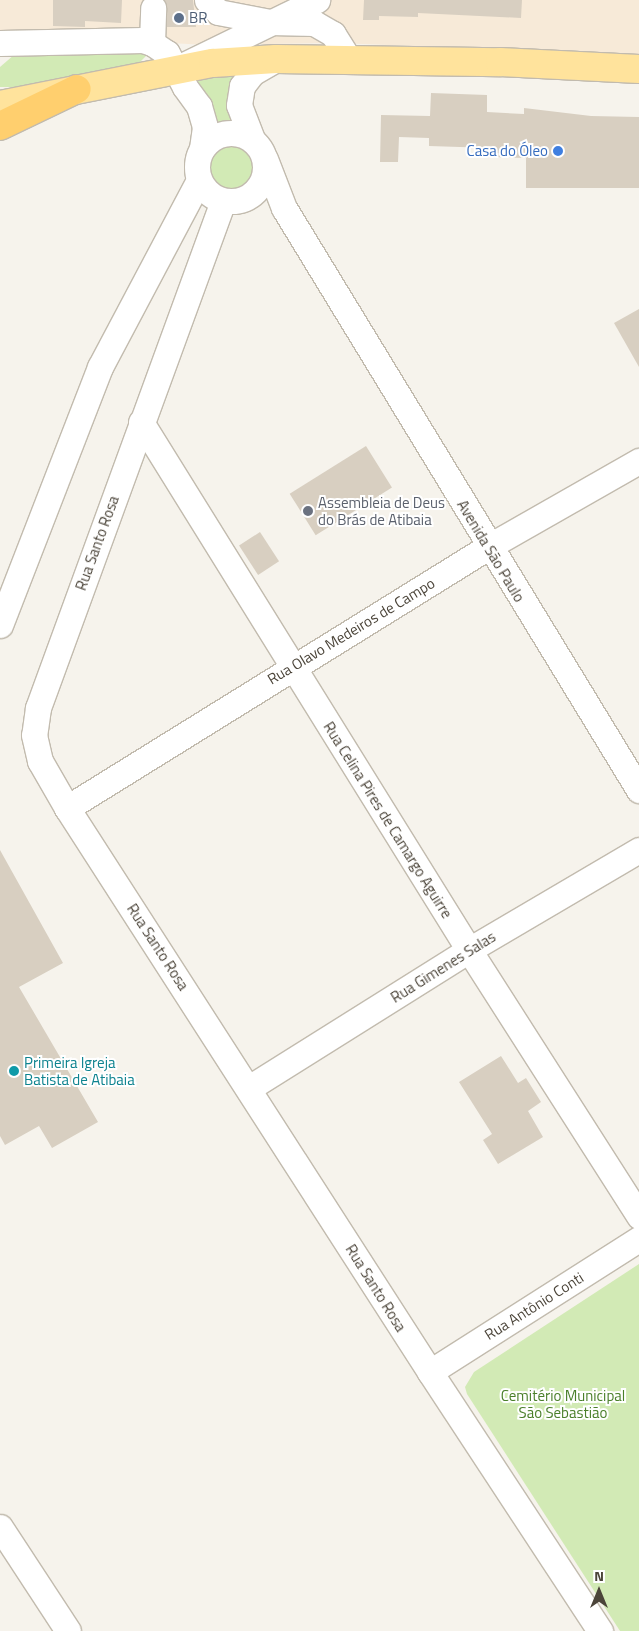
<!DOCTYPE html>
<html>
<head>
<meta charset="utf-8">
<style>
  body { margin:0 }
  #map { position:relative; width:639px; height:1631px; overflow:hidden; background:#f6f3ec; font-family:"Titillium Web",sans-serif }
  div>[style] { position:absolute }
  .commercial>* { inset:0; background:#f7ead8 }
  .green>* { inset:0; background:#d2eab5 }
  .round { border-radius:50% }
  .building>* { inset:0; background:#d8cfc1; transform-origin:0 0 }
  .roads { filter:drop-shadow(1px 0 #c2bbae) drop-shadow(-1px 0 #c2bbae) drop-shadow(0 1px #c2bbae) drop-shadow(0 -1px #c2bbae) }
  .minor>* { height:25px; margin:-12.5px; padding:0 12.5px; transform-origin:12.5px; border-radius:12.5px; background:#fff }
  .minor>.ring { margin:-12.5px; padding:0; box-sizing:content-box; background:none; border:25px solid #fff; border-radius:50% }
  .major>* { height:28px; margin:-14px; padding:0 14px; transform-origin:14px; border-radius:14px; background:#ffe39c }
  .highway>* { height:28px; margin:-14px; padding:0 14px; transform-origin:14px; border-radius:14px; background:#ffcf6e }
  .dots>* { width:14px; height:14px; translate:-50% -50%; box-sizing:border-box; border:2px solid #fff; border-radius:50% }
  span { translate:-50% -50%; white-space:nowrap; text-align:center; line-height:1.15; -webkit-text-stroke:4px #fff; paint-order:stroke }
  .service-label { font-size:15px; color:#4e5e75 }
  .left { translate:0 -50%; text-align:left }
  .shop-label { font-size:15px; color:#366cbe }
  .right { translate:-100% -50%; text-align:right }
  .worship-label { font-size:15px; color:#5b616d }
  .street-label { font-size:15px; color:#4b4439 }
  .culture-label { font-size:15px; color:#0d838f }
  .park-label { font-size:15px; color:#4a7f2a }
  .north { position:absolute; left:574px; top:1566px; width:50px; height:50px; -webkit-text-stroke:4px #fff; paint-order:stroke; rotate:0deg; font-size:14px; font-weight:700; line-height:20px; text-align:center; color:#4b4439 }
  .north::after { content:''; display:block; margin:auto; width:18px; height:22px; background:#4b4439; clip-path:polygon(50% 0,100% 100%,50% 72%,0 100%) }
</style>
</head>
<body>
<div id="map">
  <div class="commercial">
    <i style="clip-path:polygon(0 0,639px 0,639px 55px,337px 43px,207px 45px,0 34px)"></i>
  </div>
  <div class="green">
    <i style="clip-path:polygon(22px 48px,151px 51px,138px 64px,124px 69px,23px 87px,0 87px,0 67px)"></i>
    <i style="clip-path:polygon(242px 71px,240px 131px,220px 131px,209px 136px,186px 82px)"></i>
    <i class="round" style="left:205px;top:141px;width:50px;height:50px"></i>
    <i style="clip-path:polygon(639px 1264px,639px 1631px,620px 1631px,467px 1394px,465px 1387px,474px 1372px)"></i>
  </div>
  <div class="building">
    <i style="clip-path:polygon(53px 0,122px 0,121px 23px,85px 21px,85px 27px,53px 26px)"></i>
    <i style="clip-path:polygon(165px 0,193px 0,196px 27px,167px 27px)"></i>
    <i style="clip-path:polygon(364px 0,522px 0,521px 18px,418px 13px,418px 17px,379px 16px,379px 20px,363px 20px)"></i>
    <i style="clip-path:polygon(431px 93px,487px 95px,487px 112px,524px 114px,524px 108px,591px 116px,639px 117px,639px 188px,526px 188px,526px 158px,490px 157px,491px 148px,429px 146px,429px 138px,399px 137px,398px 162px,380px 162px,381px 115px,430px 116px)"></i>
    <i style="clip-path:polygon(639px 309px,639px 367px,614px 323px)"></i>
    <i style="left:366px;top:446px;width:49px;height:90px;rotate:58deg"></i>
    <i style="left:260px;top:532px;width:35px;height:25px;rotate:57deg"></i>
    <i style="clip-path:polygon(0 850px,63px 963px,19px 987px,98px 1122px,52px 1148px,39px 1126px,5px 1145px,0 1136px)"></i>
    <i style="clip-path:polygon(501px 1056px,518px 1083px,526px 1078px,541px 1102px,528px 1111px,543px 1137px,498px 1164px,483px 1140px,492px 1134px,459px 1082px)"></i>
  </div>
  <div class="roads">
    <div class="minor">
      <i style="left:207px;top:0;width:16px;rotate:47deg"></i>
      <i style="left:218px;top:12px;width:53px;rotate:10.9deg"></i>
      <i style="left:270px;top:22px;width:44px;rotate:1.3deg"></i>
      <i style="left:314px;top:23px;width:22px;rotate:30deg"></i>
      <i style="left:333px;top:34px;width:28px;rotate:58deg"></i>
      <i style="left:0;top:43px;width:143px;rotate:-1.2deg"></i>
      <i style="left:143px;top:40px;width:9px;rotate:18deg"></i>
      <i style="left:152px;top:43px;width:18px;rotate:34deg"></i>
      <i style="left:167px;top:53px;width:38px;rotate:62deg"></i>
      <i style="left:185px;top:87px;width:24px;rotate:54deg"></i>
      <i style="left:199px;top:106px;width:22px;rotate:74deg"></i>
      <i style="left:205px;top:127px;width:22px;rotate:98deg"></i>
      <i style="left:152px;top:43px;width:35px;rotate:-88deg"></i>
      <i style="left:186px;top:64px;width:146px;rotate:-26deg"></i>
      <i class="ring" style="left:197px;top:133px;width:43px;height:43px"></i>
      <i style="left:252px;top:139px;width:36px;rotate:-111deg"></i>
      <i style="left:239px;top:105px;width:19px;rotate:-81deg"></i>
      <i style="left:242px;top:86px;width:16px;rotate:-52deg"></i>
      <i style="left:252px;top:73px;width:28px;rotate:-30deg"></i>
      <i style="left:265px;top:159px;width:53px;rotate:68.8deg"></i>
      <i style="left:284px;top:208px;width:682px;rotate:58.62deg"></i>
      <i style="left:223px;top:201px;width:540px;rotate:110.05deg"></i>
      <i style="left:38px;top:708px;width:27px;rotate:98deg"></i>
      <i style="left:34px;top:735px;width:27px;rotate:77deg"></i>
      <i style="left:40px;top:761px;width:54px;rotate:60.1deg"></i>
      <i style="left:67px;top:808px;width:671px;rotate:57.23deg"></i>
      <i style="left:430px;top:1372px;width:310px;rotate:56.7deg"></i>
      <i style="left:141px;top:422px;width:622px;rotate:58.15deg"></i>
      <i style="left:469px;top:950px;width:316px;rotate:57.4deg"></i>
      <i style="left:0;top:625px;width:277px;rotate:-68.8deg"></i>
      <i style="left:100px;top:367px;width:212px;rotate:-62.1deg"></i>
      <i style="left:67px;top:808px;width:495px;rotate:-31.8deg"></i>
      <i style="left:488px;top:547px;width:174px;rotate:-29.7deg"></i>
      <i style="left:249px;top:1088px;width:260px;rotate:-32.1deg"></i>
      <i style="left:469px;top:950px;width:197px;rotate:-30.5deg"></i>
      <i style="left:430px;top:1372px;width:248px;rotate:-32.5deg"></i>
      <i style="left:0;top:1527px;width:124px;rotate:56.8deg"></i>
    </div>
    <div class="major">
      <i style="left:0;top:105px;width:217px;rotate:-11.2deg"></i>
      <i style="left:213px;top:63px;width:63px;rotate:-3.6deg"></i>
      <i style="left:276px;top:59px;width:224px;rotate:0.8deg"></i>
      <i style="left:500px;top:62px;width:139px;rotate:2.9deg"></i>
    </div>
    <div class="highway">
      <i style="left:0;top:126px;width:85px;rotate:-25.7deg"></i>
    </div>
  </div>
  <div class="dots">
    <i style="left:179px;top:18px;background:#5c6f8a"></i>
    <i style="left:558px;top:151px;background:#3f7fe0"></i>
    <i style="left:308px;top:511px;background:#6b7280"></i>
    <i style="left:14px;top:1071px;background:#0f9aa8"></i>
  </div>
  <div class="service-label">
    <span class="left" style="left:189px;top:18px">BR</span>
  </div>
  <div class="shop-label">
    <span class="right" style="left:548px;top:151px">Casa do Óleo</span>
  </div>
  <div class="worship-label">
    <span class="left" style="left:318px;top:511px">Assembleia de Deus<br>do Brás de Atibaia</span>
  </div>
  <div class="street-label">
    <span style="left:97px;top:543px;rotate:-70deg">Rua Santo Rosa</span>
    <span style="left:491px;top:551px;rotate:59deg">Avenida São Paulo</span>
    <span style="left:351px;top:631px;rotate:-31deg">Rua Olavo Medeiros de Campo</span>
    <span style="left:388px;top:820px;rotate:58deg">Rua Celina Pires de Camargo Aguirre</span>
    <span style="left:158px;top:947px;rotate:57deg">Rua Santo Rosa</span>
    <span style="left:443px;top:967px;rotate:-32deg">Rua Gimenes Salas</span>
    <span style="left:376px;top:1288px;rotate:58deg">Rua Santo Rosa</span>
    <span style="left:534px;top:1306px;rotate:-32deg">Rua Antônio Conti</span>
  </div>
  <div class="culture-label">
    <span class="left" style="left:24px;top:1071px">Primeira Igreja<br>Batista de Atibaia</span>
  </div>
  <div class="park-label">
    <span style="left:563px;top:1404px">Cemitério Municipal<br>São Sebastião</span>
  </div>
  <div class="north">N</div>
</div>
</body>
</html>
